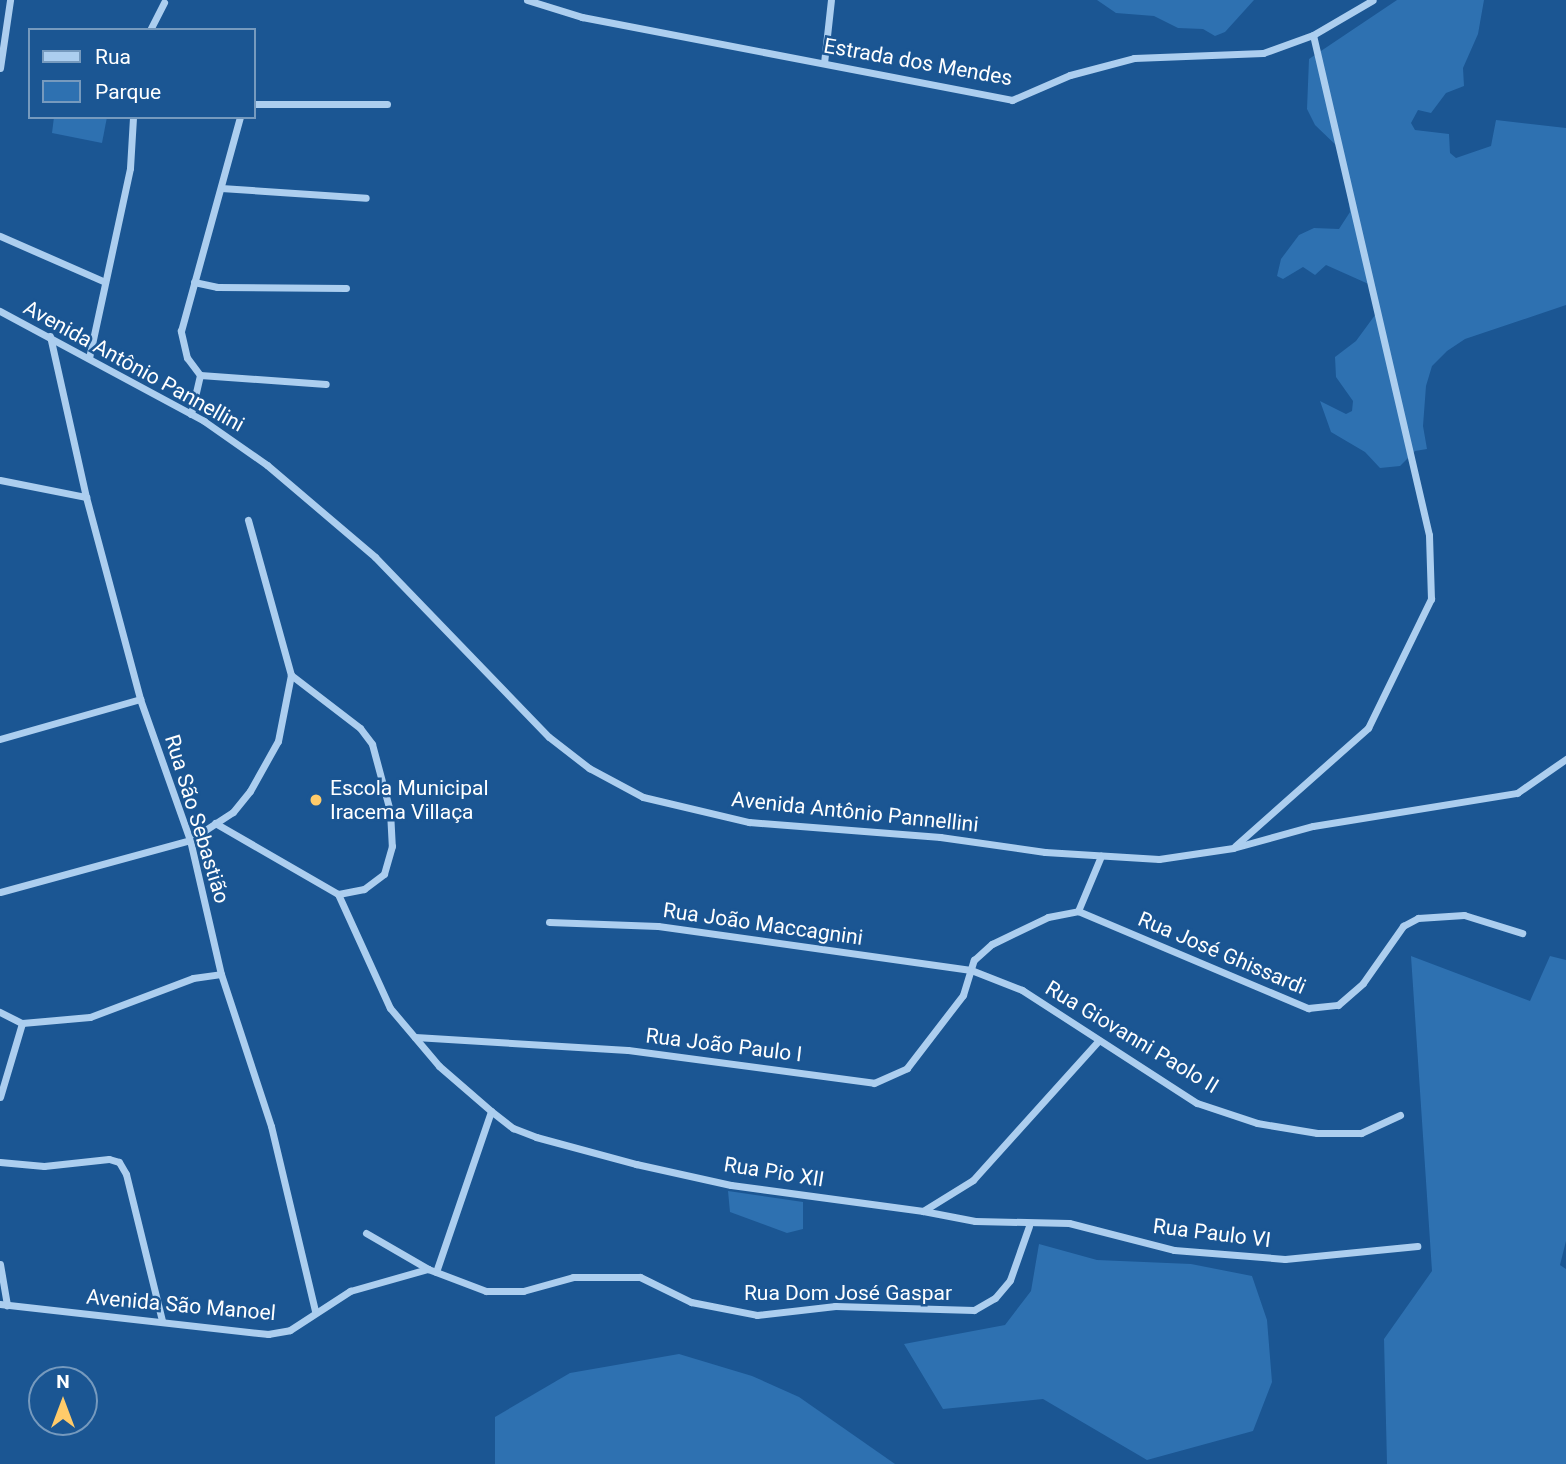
<!DOCTYPE html>
<html>
<head>
<meta charset="utf-8">
<style>
  body { margin:0 }
  #map { position:relative; width:1566px; height:1464px; overflow:hidden; background:#1b5693; font-family:Roboto,sans-serif }
  div>[style] { position:absolute }
  .green>* { inset:0; background:#2e71b1 }
  .street>* { height:7px; margin:-3.5px; padding:0 3.5px; transform-origin:3.5px; border-radius:3.5px; background:#acceef }
  .dots>* { width:19px; height:19px; translate:-50% -50%; box-sizing:border-box; border:4px solid #1b5693; border-radius:50% }
  span { translate:-50% -50%; white-space:nowrap; text-align:center; line-height:1.15; -webkit-text-stroke:5px #1b5693; paint-order:stroke }
  .street-label { font-size:21px; color:#fff }
  .poi-label { font-size:21px; color:#fff }
  .left { translate:0 -50%; text-align:left }
  .legend { position:absolute; left:28px; top:28px; width:228px; height:91px; box-sizing:border-box; background:#1b5693; border:2px solid #769abe; margin:0; padding:9px 12px; list-style:none; font-size:21px; color:#fff }
  .legend li { display:flex; align-items:center; gap:14px; height:35px }
  .legend b { width:35px; border:2px solid #769abe }
  .north { position:absolute; left:28px; top:1366px; width:70px; height:70px; box-sizing:border-box; background:#1b5693; border:2px solid #769abe; border-radius:50%; rotate:0deg; font-size:19px; font-weight:700; line-height:28px; text-align:center; color:#fff }
  .north::after { content:''; display:block; margin:auto; width:24px; height:32px; background:#ffcb6a; clip-path:polygon(50% 0,100% 100%,50% 72%,0 100%) }
</style>
</head>
<body>
<div id="map">
  <div class="green">
    <i style="clip-path:polygon(1097px 0,1254px 0,1225px 32px,1215px 36px,1203px 29px,1178px 28px,1154px 16px,1116px 13px)"></i>
    <i style="clip-path:polygon(1397px 0,1484px 0,1478px 34px,1463px 68px,1464px 86px,1446px 93px,1431px 113px,1418px 110px,1411px 123px,1415px 130px,1449px 134px,1450px 153px,1456px 158px,1491px 146px,1496px 120px,1566px 128px,1566px 305px,1465px 339px,1447px 351px,1432px 366px,1426px 386px,1423px 426px,1427px 449px,1415px 451px,1400px 466px,1380px 468px,1365px 452px,1331px 432px,1320px 401px,1346px 414px,1352px 411px,1353px 401px,1336px 377px,1335px 357px,1356px 341px,1378px 311px,1373px 286px,1326px 265px,1315px 275px,1303px 267px,1283px 279px,1277px 276px,1281px 259px,1299px 235px,1314px 228px,1339px 229px,1350px 212px,1342px 151px,1315px 125px,1307px 109px,1309px 59px)"></i>
    <i style="clip-path:polygon(54px 117px,107px 117px,102px 143px,52px 133px)"></i>
    <i style="clip-path:polygon(1411px 956px,1530px 1001px,1550px 956px,1566px 960px,1566px 1241px,1560px 1265px,1566px 1269px,1566px 1464px,1387px 1464px,1384px 1339px,1432px 1271px)"></i>
    <i style="clip-path:polygon(728px 1191px,803px 1202px,803px 1229px,787px 1233px,730px 1212px)"></i>
    <i style="clip-path:polygon(1039px 1244px,1097px 1260px,1191px 1264px,1252px 1276px,1267px 1320px,1272px 1382px,1253px 1431px,1147px 1460px,1043px 1399px,943px 1409px,904px 1344px,1005px 1325px,1031px 1291px)"></i>
    <i style="clip-path:polygon(679px 1354px,752px 1376px,799px 1397px,895px 1464px,495px 1464px,495px 1417px,570px 1373px)"></i>
  </div>
  <div class="street">
    <i style="left:527px;top:0;width:58px;rotate:17.2deg"></i>
    <i style="left:582px;top:17px;width:438px;rotate:10.9deg"></i>
    <i style="left:1012px;top:100px;width:63px;rotate:-23.3deg"></i>
    <i style="left:1070px;top:75px;width:66px;rotate:-14.9deg"></i>
    <i style="left:1134px;top:58px;width:129px;rotate:-2.2deg"></i>
    <i style="left:1263px;top:53px;width:53px;rotate:-19.8deg"></i>
    <i style="left:1313px;top:35px;width:69px;rotate:-30.3deg"></i>
    <i style="left:150px;top:30px;width:31px;rotate:-63deg"></i>
    <i style="left:824px;top:63px;width:63px;rotate:-83.7deg"></i>
    <i style="left:0;top:68px;width:69px;rotate:-81.6deg"></i>
    <i style="left:254px;top:104px;width:133px"></i>
    <i style="left:221px;top:188px;width:145px;rotate:3.9deg"></i>
    <i style="left:0;top:236px;width:112px;rotate:23.6deg"></i>
    <i style="left:194px;top:282px;width:24px;rotate:12deg"></i>
    <i style="left:217px;top:287px;width:129px;rotate:0.4deg"></i>
    <i style="left:0;top:311px;width:232px;rotate:28.3deg"></i>
    <i style="left:204px;top:421px;width:77px;rotate:34.9deg"></i>
    <i style="left:267px;top:465px;width:142px;rotate:40.4deg"></i>
    <i style="left:375px;top:557px;width:250px;rotate:46deg"></i>
    <i style="left:549px;top:737px;width:51px;rotate:37.8deg"></i>
    <i style="left:589px;top:768px;width:61px;rotate:28.2deg"></i>
    <i style="left:643px;top:797px;width:109px;rotate:13.3deg"></i>
    <i style="left:749px;top:822px;width:192px;rotate:4.5deg"></i>
    <i style="left:940px;top:837px;width:106px;rotate:8.1deg"></i>
    <i style="left:1045px;top:852px;width:114px;rotate:3.5deg"></i>
    <i style="left:1159px;top:859px;width:75px;rotate:-8.5deg"></i>
    <i style="left:1233px;top:848px;width:83px;rotate:-15.4deg"></i>
    <i style="left:1313px;top:826px;width:207px;rotate:-9.2deg"></i>
    <i style="left:1517px;top:793px;width:60px;rotate:-34.8deg"></i>
    <i style="left:50px;top:336px;width:165px;rotate:77.4deg"></i>
    <i style="left:86px;top:497px;width:209px;rotate:75deg"></i>
    <i style="left:140px;top:699px;width:150px;rotate:70.5deg"></i>
    <i style="left:190px;top:840px;width:138px;rotate:77deg"></i>
    <i style="left:221px;top:974px;width:160px;rotate:71.8deg"></i>
    <i style="left:271px;top:1126px;width:190px;rotate:76.6deg"></i>
    <i style="left:89px;top:358px;width:194px;rotate:-77.8deg"></i>
    <i style="left:130px;top:168px;width:51px;rotate:-86.6deg"></i>
    <i style="left:200px;top:375px;width:21px;rotate:-127deg"></i>
    <i style="left:187px;top:358px;width:28px;rotate:-103deg"></i>
    <i style="left:181px;top:331px;width:222px;rotate:-74.6deg"></i>
    <i style="left:191px;top:414px;width:40px;rotate:-77deg"></i>
    <i style="left:200px;top:375px;width:126px;rotate:4.1deg"></i>
    <i style="left:0;top:480px;width:88px;rotate:11.2deg"></i>
    <i style="left:291px;top:675px;width:87px;rotate:37.5deg"></i>
    <i style="left:360px;top:728px;width:20px;rotate:53deg"></i>
    <i style="left:372px;top:744px;width:69px;rotate:75deg"></i>
    <i style="left:390px;top:811px;width:35px;rotate:87deg"></i>
    <i style="left:392px;top:846px;width:29px;rotate:106deg"></i>
    <i style="left:384px;top:874px;width:25px;rotate:143deg"></i>
    <i style="left:364px;top:889px;width:26px;rotate:169deg"></i>
    <i style="left:0;top:739px;width:146px;rotate:-15.9deg"></i>
    <i style="left:215px;top:823px;width:142px;rotate:30deg"></i>
    <i style="left:338px;top:894px;width:125px;rotate:65.5deg"></i>
    <i style="left:390px;top:1008px;width:76px;rotate:49.8deg"></i>
    <i style="left:439px;top:1066px;width:69px;rotate:40.9deg"></i>
    <i style="left:491px;top:1111px;width:28px;rotate:38deg"></i>
    <i style="left:513px;top:1128px;width:25px;rotate:21deg"></i>
    <i style="left:536px;top:1137px;width:104px;rotate:15.1deg"></i>
    <i style="left:636px;top:1164px;width:97px;rotate:12.5deg"></i>
    <i style="left:731px;top:1185px;width:194px;rotate:7.7deg"></i>
    <i style="left:923px;top:1211px;width:59px;rotate:-31.8deg"></i>
    <i style="left:973px;top:1180px;width:188px;rotate:-48deg"></i>
    <i style="left:1235px;top:846px;width:178px;rotate:-41.6deg"></i>
    <i style="left:1368px;top:728px;width:144px;rotate:-64deg"></i>
    <i style="left:1431px;top:599px;width:64px;rotate:-91.8deg"></i>
    <i style="left:1429px;top:535px;width:513px;rotate:-103.06deg"></i>
    <i style="left:0;top:892px;width:197px;rotate:-15.3deg"></i>
    <i style="left:190px;top:840px;width:51px;rotate:-33.1deg"></i>
    <i style="left:233px;top:812px;width:27px;rotate:-51deg"></i>
    <i style="left:250px;top:791px;width:57px;rotate:-60.8deg"></i>
    <i style="left:278px;top:741px;width:67px;rotate:-78.9deg"></i>
    <i style="left:291px;top:675px;width:161px;rotate:-105.5deg"></i>
    <i style="left:1078px;top:911px;width:60px;rotate:-67.3deg"></i>
    <i style="left:549px;top:922px;width:109px;rotate:2.1deg"></i>
    <i style="left:658px;top:926px;width:316px;rotate:8deg"></i>
    <i style="left:971px;top:970px;width:55px;rotate:21.4deg"></i>
    <i style="left:1022px;top:990px;width:208px;rotate:32.9deg"></i>
    <i style="left:1197px;top:1103px;width:63px;rotate:18.4deg"></i>
    <i style="left:1257px;top:1123px;width:61px;rotate:9.5deg"></i>
    <i style="left:1317px;top:1133px;width:44px"></i>
    <i style="left:1361px;top:1133px;width:43px;rotate:-24.8deg"></i>
    <i style="left:0;top:1012px;width:25px;rotate:27deg"></i>
    <i style="left:22px;top:1023px;width:68px;rotate:-5deg"></i>
    <i style="left:90px;top:1017px;width:110px;rotate:-20.7deg"></i>
    <i style="left:193px;top:978px;width:28px;rotate:-8deg"></i>
    <i style="left:415px;top:1037px;width:213px;rotate:3.5deg"></i>
    <i style="left:628px;top:1050px;width:248px;rotate:7.6deg"></i>
    <i style="left:874px;top:1083px;width:36px;rotate:-24deg"></i>
    <i style="left:907px;top:1068px;width:92px;rotate:-52.5deg"></i>
    <i style="left:963px;top:995px;width:37px;rotate:-73deg"></i>
    <i style="left:974px;top:960px;width:24px;rotate:-42deg"></i>
    <i style="left:992px;top:944px;width:62px;rotate:-25.7deg"></i>
    <i style="left:1048px;top:917px;width:31px;rotate:-11deg"></i>
    <i style="left:1078px;top:911px;width:250px;rotate:22.9deg"></i>
    <i style="left:1308px;top:1008px;width:30px;rotate:-6deg"></i>
    <i style="left:1338px;top:1005px;width:33px;rotate:-41deg"></i>
    <i style="left:1363px;top:983px;width:70px;rotate:-54.9deg"></i>
    <i style="left:1403px;top:926px;width:17px;rotate:-28deg"></i>
    <i style="left:1418px;top:918px;width:46px;rotate:-3.7deg"></i>
    <i style="left:1464px;top:915px;width:61px;rotate:17.2deg"></i>
    <i style="left:0;top:1097px;width:77px;rotate:-73.4deg"></i>
    <i style="left:0;top:1162px;width:44px;rotate:5.2deg"></i>
    <i style="left:44px;top:1166px;width:65px;rotate:-6.1deg"></i>
    <i style="left:109px;top:1159px;width:10px;rotate:17deg"></i>
    <i style="left:119px;top:1162px;width:14px;rotate:60deg"></i>
    <i style="left:126px;top:1174px;width:151px;rotate:76.2deg"></i>
    <i style="left:923px;top:1211px;width:53px;rotate:10.9deg"></i>
    <i style="left:975px;top:1221px;width:94px;rotate:1.2deg"></i>
    <i style="left:1069px;top:1223px;width:108px;rotate:14.4deg"></i>
    <i style="left:1174px;top:1250px;width:111px;rotate:4.6deg"></i>
    <i style="left:1285px;top:1259px;width:133px;rotate:-5.6deg"></i>
    <i style="left:366px;top:1233px;width:72px;rotate:30.1deg"></i>
    <i style="left:428px;top:1269px;width:62px;rotate:20.8deg"></i>
    <i style="left:486px;top:1291px;width:37px"></i>
    <i style="left:523px;top:1291px;width:52px;rotate:-15.6deg"></i>
    <i style="left:573px;top:1277px;width:67px"></i>
    <i style="left:640px;top:1277px;width:57px;rotate:26.1deg"></i>
    <i style="left:691px;top:1302px;width:67px;rotate:11.1deg"></i>
    <i style="left:757px;top:1315px;width:79px;rotate:-6.6deg"></i>
    <i style="left:835px;top:1306px;width:139px;rotate:1.6deg"></i>
    <i style="left:974px;top:1310px;width:24px;rotate:-30deg"></i>
    <i style="left:995px;top:1298px;width:23px;rotate:-50deg"></i>
    <i style="left:1010px;top:1280px;width:57px;rotate:-70.6deg"></i>
    <i style="left:0;top:1264px;width:42px;rotate:80.3deg"></i>
    <i style="left:436px;top:1272px;width:170px;rotate:-71.1deg"></i>
    <i style="left:0;top:1304px;width:270px;rotate:6.4deg"></i>
    <i style="left:268px;top:1334px;width:22px;rotate:-10deg"></i>
    <i style="left:290px;top:1330px;width:72px;rotate:-33deg"></i>
    <i style="left:350px;top:1291px;width:81px;rotate:-15.8deg"></i>
  </div>
  <div class="dots">
    <i style="left:316px;top:800px;background:#ffcb6a"></i>
  </div>
  <div class="street-label">
    <span style="left:918px;top:62px;rotate:10deg">Estrada dos Mendes</span>
    <span style="left:134px;top:366px;rotate:29deg">Avenida Antônio Pannellini</span>
    <span style="left:855px;top:812px;rotate:6deg">Avenida Antônio Pannellini</span>
    <span style="left:197px;top:819px;rotate:73deg">Rua São Sebastião</span>
    <span style="left:763px;top:924px;rotate:8deg">Rua João Maccagnini</span>
    <span style="left:1222px;top:953px;rotate:23deg">Rua José Ghissardi</span>
    <span style="left:1132px;top:1037px;rotate:31deg">Rua Giovanni Paolo II</span>
    <span style="left:724px;top:1045px;rotate:7deg">Rua João Paulo I</span>
    <span style="left:774px;top:1172px;rotate:9deg">Rua Pio XII</span>
    <span style="left:1212px;top:1233px;rotate:7deg">Rua Paulo VI</span>
    <span style="left:848px;top:1293px">Rua Dom José Gaspar</span>
    <span style="left:181px;top:1305px;rotate:5deg">Avenida São Manoel</span>
  </div>
  <div class="poi-label">
    <span class="left" style="left:330px;top:800px">Escola Municipal<br>Iracema Villaça</span>
  </div>
  <ul class="legend">
  <li><b style="height:9px;background:#acceef"></b>Rua</li>
  <li><b style="height:19px;background:#2e71b1"></b>Parque</li>
  </ul>
  <div class="north">N</div>
</div>
</body>
</html>
